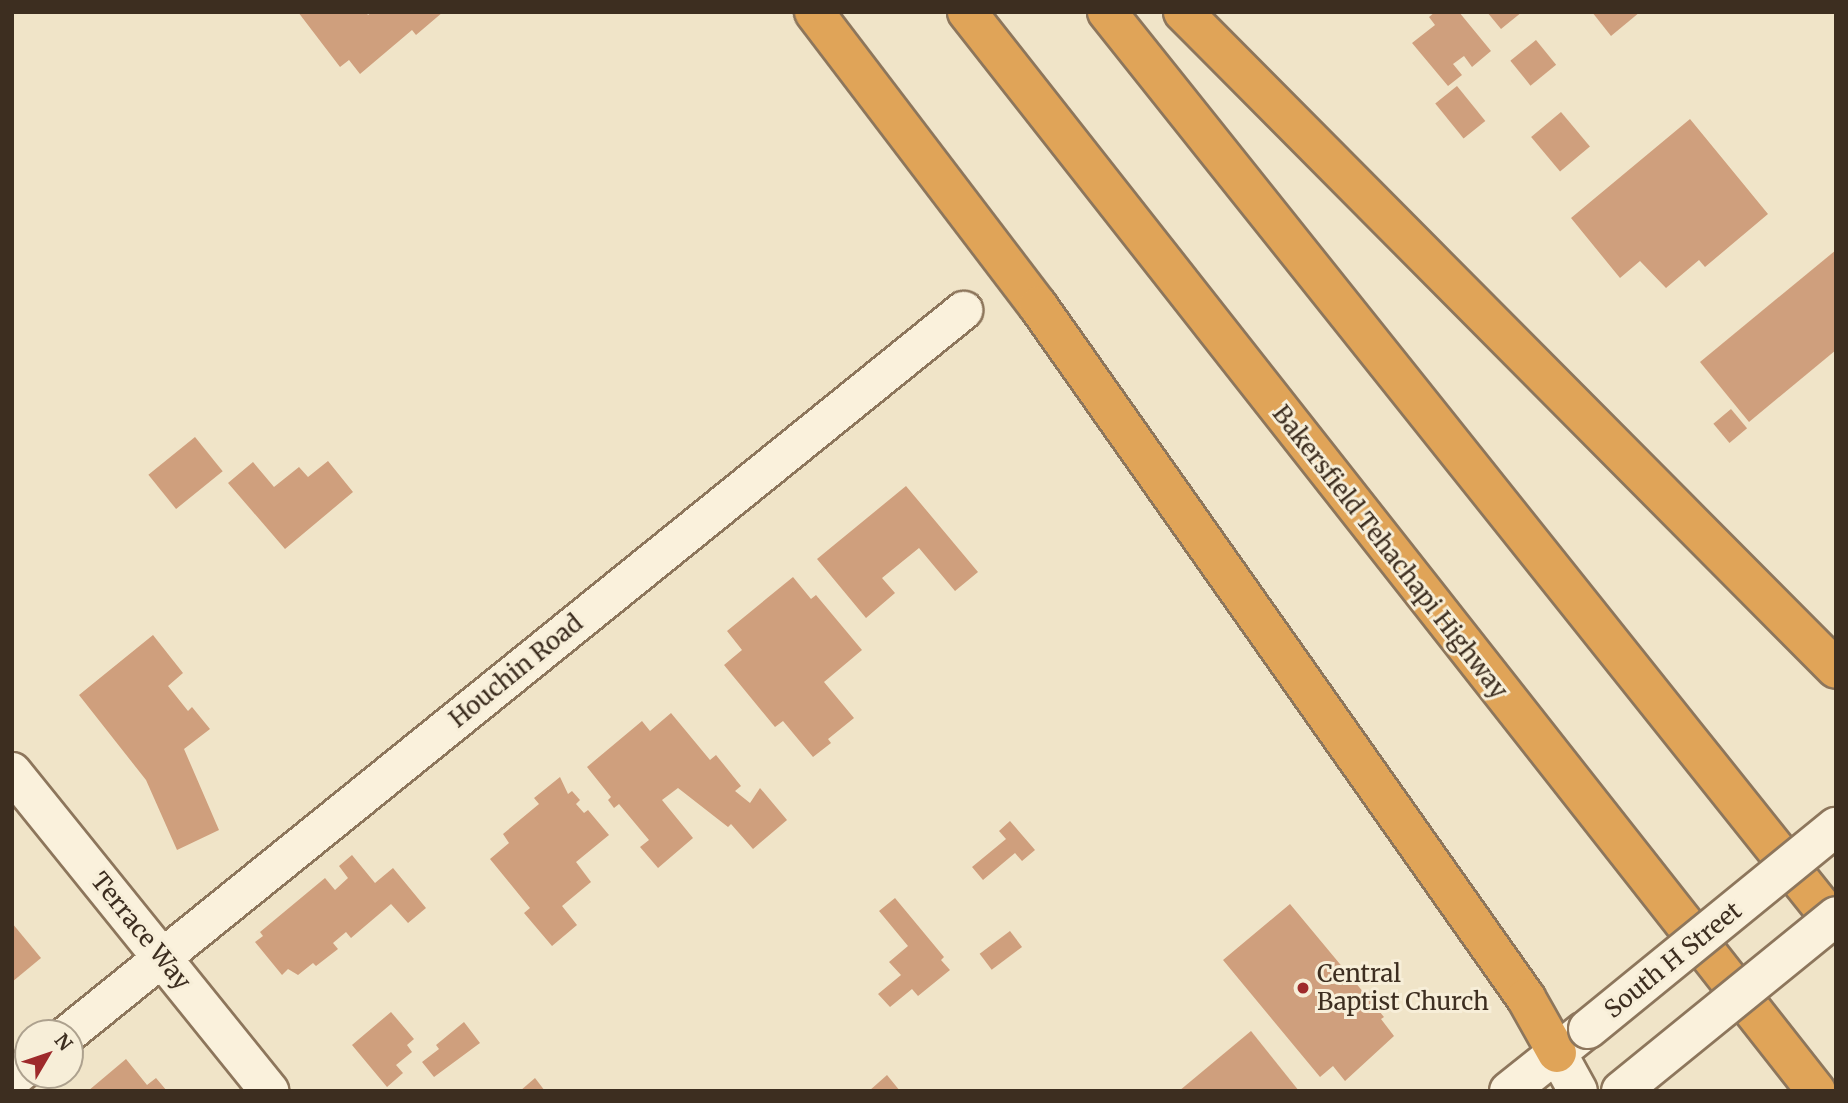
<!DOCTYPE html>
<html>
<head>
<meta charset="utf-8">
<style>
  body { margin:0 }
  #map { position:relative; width:1848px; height:1103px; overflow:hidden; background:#f0e4c8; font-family:Merriweather,serif }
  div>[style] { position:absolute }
  .building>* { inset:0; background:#cf9f7d; transform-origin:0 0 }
  .roads { filter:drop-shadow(2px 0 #8d765c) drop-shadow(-2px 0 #8d765c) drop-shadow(0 2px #8d765c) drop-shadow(0 -2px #8d765c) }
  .minor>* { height:37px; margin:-18.5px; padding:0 18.5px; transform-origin:18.5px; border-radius:18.5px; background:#faf1dc }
  .tertiary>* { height:38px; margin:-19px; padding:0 19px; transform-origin:19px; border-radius:19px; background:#faf1dc }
  .secondary>* { height:38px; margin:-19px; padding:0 19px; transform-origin:19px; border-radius:19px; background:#faf1dc }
  .motorway>* { height:38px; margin:-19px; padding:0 19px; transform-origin:19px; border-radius:19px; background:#e0a458 }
  .bridges { filter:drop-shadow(2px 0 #8d765c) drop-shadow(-2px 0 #8d765c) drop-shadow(0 2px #8d765c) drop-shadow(0 -2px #8d765c) }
  .tertiary-bridge>* { height:38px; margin:-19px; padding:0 19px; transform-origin:19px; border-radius:19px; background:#faf1dc }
  .dots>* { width:19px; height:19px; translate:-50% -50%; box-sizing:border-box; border:4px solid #f7eed8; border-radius:50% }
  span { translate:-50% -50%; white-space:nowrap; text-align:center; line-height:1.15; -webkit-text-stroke:6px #f7eed8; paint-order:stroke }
  .street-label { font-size:24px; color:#3d2e20 }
  .poi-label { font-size:24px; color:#3d2e20 }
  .left { translate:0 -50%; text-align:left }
  .frame { position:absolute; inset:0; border:14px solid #3d2e20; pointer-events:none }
  .north { position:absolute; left:14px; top:1019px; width:70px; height:70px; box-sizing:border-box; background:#f7eed8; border:2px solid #ada18e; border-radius:50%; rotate:51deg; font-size:19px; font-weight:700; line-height:28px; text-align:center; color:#3d2e20 }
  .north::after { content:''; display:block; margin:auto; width:24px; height:32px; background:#9e2a2b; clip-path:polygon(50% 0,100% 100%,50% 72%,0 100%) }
</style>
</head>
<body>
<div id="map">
  <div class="building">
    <i style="clip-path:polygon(298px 12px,366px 12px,368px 15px,372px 12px,443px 12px,416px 35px,412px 30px,360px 74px,349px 60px,340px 67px)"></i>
    <i style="clip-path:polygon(1435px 12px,1459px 12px,1491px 51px,1472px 67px,1464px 56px,1453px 64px,1462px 75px,1448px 86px,1412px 43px,1435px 25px,1429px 17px)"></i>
    <i style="clip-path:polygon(1487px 12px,1522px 12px,1501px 29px)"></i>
    <i style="clip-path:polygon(1592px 12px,1640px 12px,1611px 36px)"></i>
    <i style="left:1536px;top:40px;width:32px;height:33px;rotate:51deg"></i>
    <i style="left:1457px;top:86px;width:45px;height:28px;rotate:51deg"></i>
    <i style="left:1561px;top:112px;width:45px;height:39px;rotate:50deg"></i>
    <i style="clip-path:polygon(1690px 119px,1768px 214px,1705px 267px,1699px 260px,1666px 288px,1640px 261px,1620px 278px,1571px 218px)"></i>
    <i style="clip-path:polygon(1836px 250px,1836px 350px,1749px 422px,1700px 362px)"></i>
    <i style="left:1731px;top:409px;width:25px;height:23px;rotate:50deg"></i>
    <i style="left:195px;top:437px;width:44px;height:60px;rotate:51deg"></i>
    <i style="clip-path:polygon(328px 461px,353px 492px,285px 549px,228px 483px,253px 462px,274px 487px,299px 467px,308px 477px)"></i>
    <i style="clip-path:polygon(906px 486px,978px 572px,955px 591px,919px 548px,882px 578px,895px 593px,866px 618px,817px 559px)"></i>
    <i style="clip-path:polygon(793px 577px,811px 599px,816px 595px,862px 650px,824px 682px,854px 718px,828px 739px,831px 743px,813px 757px,783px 721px,775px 727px,724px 665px,742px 650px,727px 631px)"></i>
    <i style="clip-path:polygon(153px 635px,183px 673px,168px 686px,188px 711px,192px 707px,210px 729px,184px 749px,219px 830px,177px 850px,146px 780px,79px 695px)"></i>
    <i style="clip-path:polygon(671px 713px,710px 760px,716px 755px,741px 786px,735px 791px,750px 803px,760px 788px,787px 820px,753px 849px,731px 824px,728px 827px,678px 788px,662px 800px,693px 838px,658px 868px,640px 847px,649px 840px,619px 804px,614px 808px,608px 800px,611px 797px,587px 767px,642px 721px,650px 731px)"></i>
    <i style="clip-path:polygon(560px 777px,568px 794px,572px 791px,580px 800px,576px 804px,584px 813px,588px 810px,609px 835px,576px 862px,591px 882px,562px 906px,577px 925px,552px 946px,524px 913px,530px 908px,490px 859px,509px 843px,503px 834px,539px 804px,534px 798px)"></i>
    <i style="clip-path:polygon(1010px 821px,1035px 850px,1022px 861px,1015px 853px,983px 880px,972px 867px,1006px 839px,999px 831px)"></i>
    <i style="clip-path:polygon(352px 855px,375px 883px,393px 868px,426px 908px,408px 923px,391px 904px,351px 938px,346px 932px,333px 943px,338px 949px,316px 966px,313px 963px,298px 975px,288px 969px,282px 975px,255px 942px,263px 936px,260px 932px,325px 878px,335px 890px,348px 878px,339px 866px)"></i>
    <i style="clip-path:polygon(895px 898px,944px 957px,941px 960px,950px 970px,918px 996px,912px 989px,890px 1007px,878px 994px,901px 975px,889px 962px,908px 946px,879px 911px)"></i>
    <i style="clip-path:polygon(1290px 904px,1384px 1017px,1381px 1019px,1394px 1036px,1345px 1081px,1333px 1066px,1320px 1077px,1223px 960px)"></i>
    <i style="clip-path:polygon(12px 923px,41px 958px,12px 982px)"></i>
    <i style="left:1010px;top:931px;width:20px;height:38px;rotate:53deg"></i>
    <i style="clip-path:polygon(391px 1012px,414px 1039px,407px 1045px,412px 1052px,396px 1065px,403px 1073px,387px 1087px,352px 1045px)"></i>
    <i style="clip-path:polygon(464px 1022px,480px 1043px,434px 1077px,422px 1062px,439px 1049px,436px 1045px)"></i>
    <i style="clip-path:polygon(1251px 1031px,1299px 1091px,1179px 1091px)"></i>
    <i style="clip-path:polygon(126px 1059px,147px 1085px,156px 1078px,167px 1091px,88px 1091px)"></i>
    <i style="clip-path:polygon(887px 1075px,900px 1091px,869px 1091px)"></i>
    <i style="clip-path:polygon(535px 1078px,545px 1091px,520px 1091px)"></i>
  </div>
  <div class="roads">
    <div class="minor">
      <i style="left:68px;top:1033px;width:1151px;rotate:-38.93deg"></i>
      <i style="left:12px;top:1078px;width:21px;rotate:-39deg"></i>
    </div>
    <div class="tertiary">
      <i style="left:12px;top:772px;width:410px;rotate:51.1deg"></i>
      <i style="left:1509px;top:1091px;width:95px;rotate:-38.6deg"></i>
    </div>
    <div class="secondary">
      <i style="left:1557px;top:1053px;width:43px;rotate:61.1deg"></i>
    </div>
    <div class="motorway">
      <i style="left:814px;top:12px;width:370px;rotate:52.7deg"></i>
      <i style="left:1038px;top:306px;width:847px;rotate:54.81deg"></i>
      <i style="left:1526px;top:998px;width:63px;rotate:60.6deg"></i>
      <i style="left:967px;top:12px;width:1373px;rotate:51.8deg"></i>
      <i style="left:1107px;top:12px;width:1168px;rotate:51.39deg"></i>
      <i style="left:1183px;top:12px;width:926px;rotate:45.17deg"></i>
    </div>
  </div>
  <div class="bridges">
    <div class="tertiary-bridge">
      <i style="left:1588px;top:1029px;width:320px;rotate:-39.2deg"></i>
      <i style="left:1621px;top:1091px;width:277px;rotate:-39.1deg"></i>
    </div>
  </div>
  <div class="dots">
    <i style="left:1303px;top:988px;background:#9e2a2b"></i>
  </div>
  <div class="street-label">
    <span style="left:1390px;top:552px;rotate:52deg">Bakersfield Tehachapi Highway</span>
    <span style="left:516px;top:671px;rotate:-39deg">Houchin Road</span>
    <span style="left:141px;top:931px;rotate:51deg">Terrace Way</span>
    <span style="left:1673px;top:960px;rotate:-39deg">South H Street</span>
  </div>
  <div class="poi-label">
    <span class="left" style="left:1317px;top:988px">Central<br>Baptist Church</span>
  </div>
  <div class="frame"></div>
  <div class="north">N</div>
</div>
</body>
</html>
